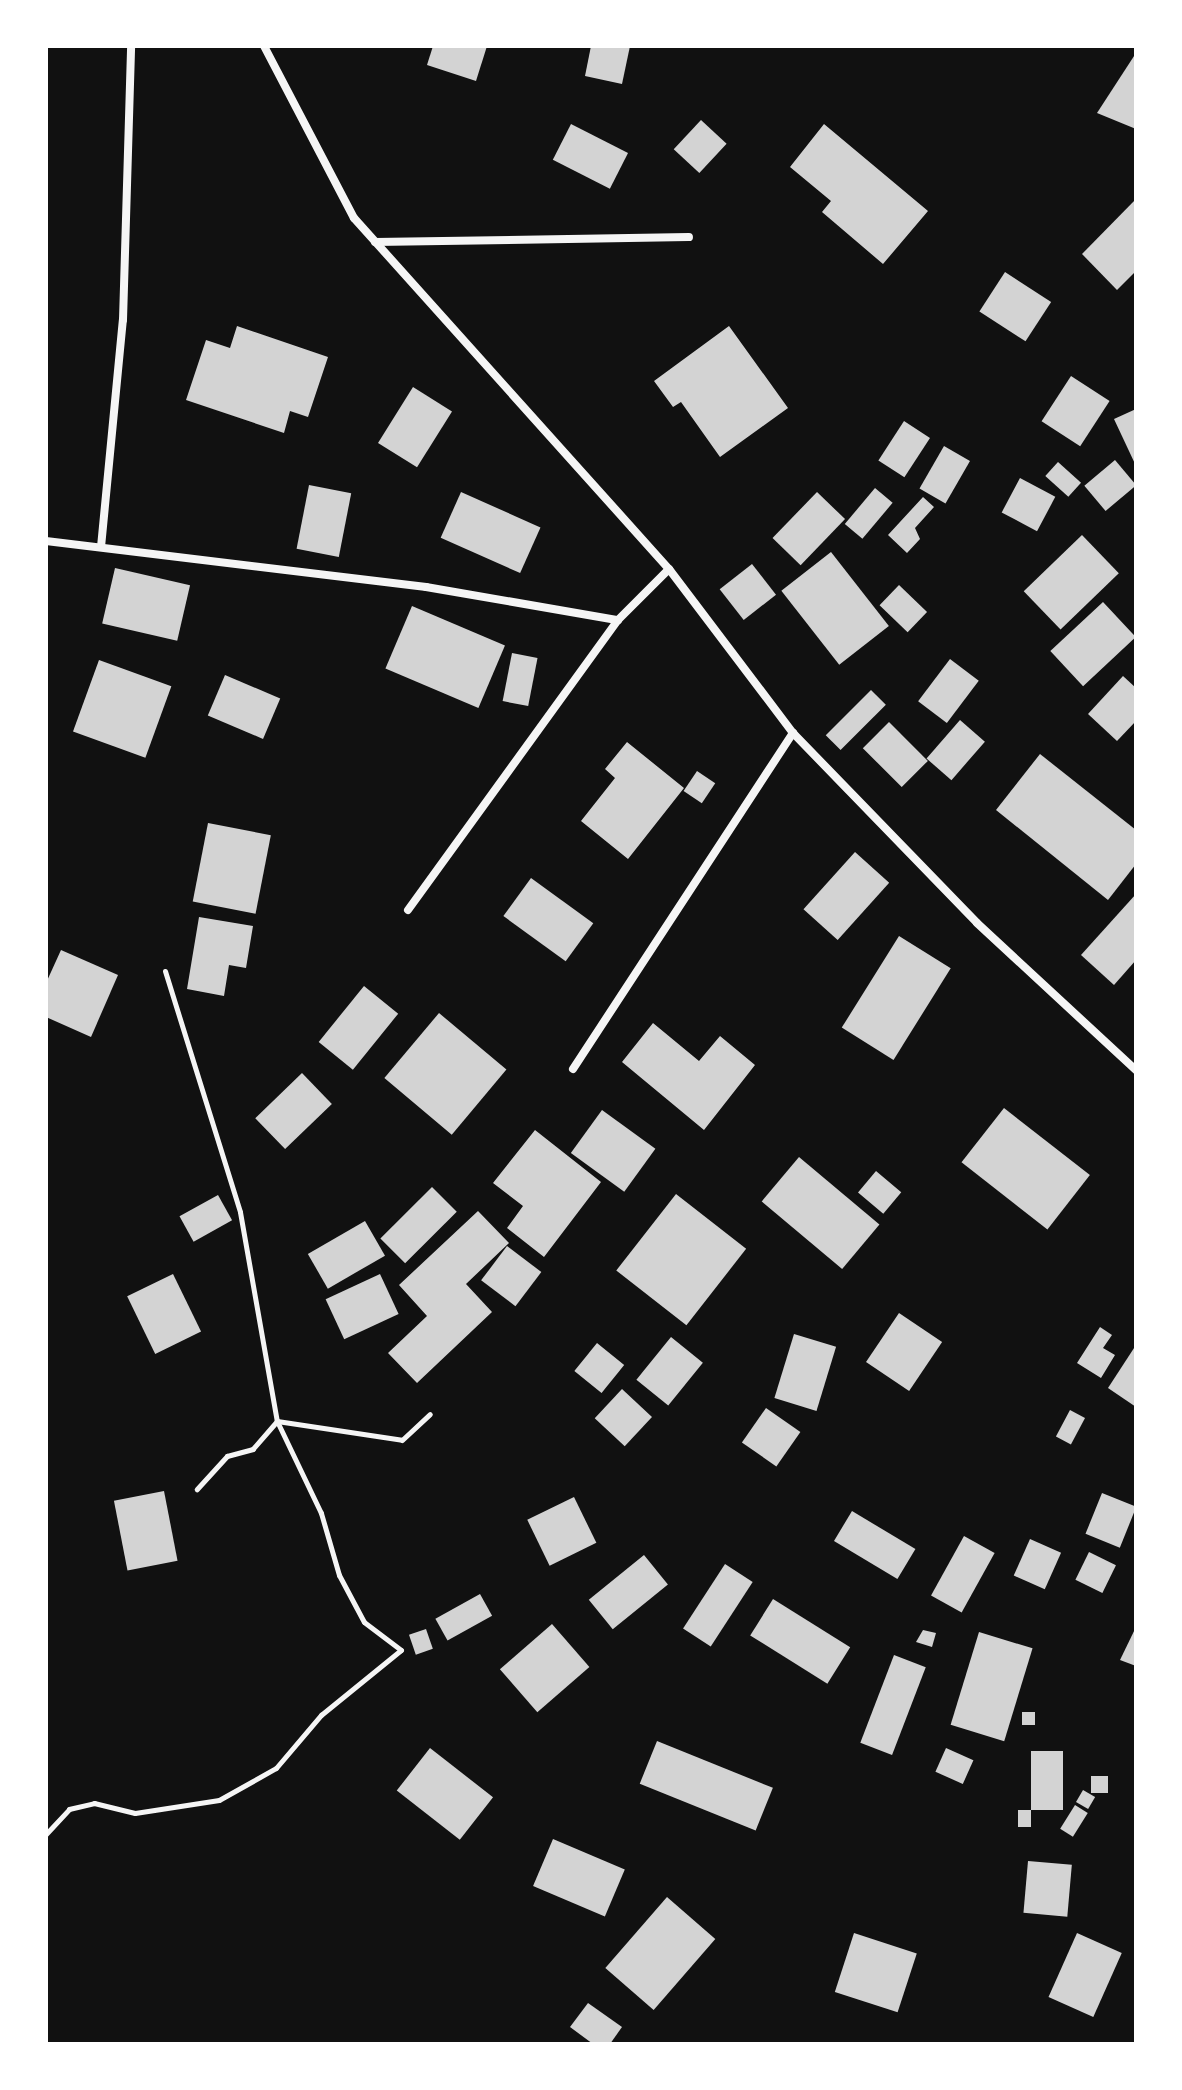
<!DOCTYPE html>
<html>
<head>
<meta charset="utf-8">
<style>
  body { margin:0 }
  #map { position:relative; width:1182px; height:2090px; overflow:hidden; background:#111; font-family:Merriweather,serif }
  div>[style] { position:absolute }
  .building>* { inset:0; background:#d3d3d3; transform-origin:0 0 }
  .path>* { height:5px; margin:-2.5px; padding:0 2.5px; transform-origin:2.5px; border-radius:2.5px; background:#f5f5f5 }
  .minor>* { height:8px; margin:-4px; padding:0 4px; transform-origin:4px; border-radius:4px; background:#f5f5f5 }
  span { translate:-50% -50%; white-space:nowrap; text-align:center; line-height:1.15; -webkit-text-stroke:8px #fff; paint-order:stroke }
  .frame { position:absolute; inset:0; border:48px solid #fff; pointer-events:none }
</style>
</head>
<body>
<div id="map">
  <div class="building">
    <i style="clip-path:polygon(433px 46px,487px 46px,476px 81px,427px 65px)"></i>
    <i style="clip-path:polygon(591px 46px,630px 46px,622px 84px,585px 76px)"></i>
    <i style="clip-path:polygon(1136px 53px,1136px 129px,1097px 113px)"></i>
    <i style="left:701px;top:120px;width:35px;height:40px;rotate:43deg"></i>
    <i style="left:571px;top:124px;width:64px;height:40px;rotate:27deg"></i>
    <i style="clip-path:polygon(824px 124px,928px 211px,883px 264px,822px 212px,831px 201px,790px 167px)"></i>
    <i style="clip-path:polygon(1136px 199px,1136px 271px,1117px 290px,1082px 254px)"></i>
    <i style="left:1005px;top:272px;width:55px;height:47px;rotate:33deg"></i>
    <i style="clip-path:polygon(237px 326px,328px 357px,308px 417px,290px 411px,284px 433px,186px 400px,206px 340px,230px 348px)"></i>
    <i style="clip-path:polygon(729px 326px,788px 408px,720px 457px,681px 402px,673px 407px,654px 381px)"></i>
    <i style="left:1071px;top:376px;width:46px;height:54px;rotate:33deg"></i>
    <i style="left:413px;top:387px;width:46px;height:66px;rotate:32deg"></i>
    <i style="clip-path:polygon(1136px 409px,1136px 466px,1114px 419px)"></i>
    <i style="left:904px;top:421px;width:31px;height:47px;rotate:33deg"></i>
    <i style="left:944px;top:446px;width:30px;height:49px;rotate:30deg"></i>
    <i style="left:1115px;top:460px;width:33px;height:40px;rotate:50deg"></i>
    <i style="left:1058px;top:462px;width:31px;height:19px;rotate:42deg"></i>
    <i style="left:1020px;top:478px;width:40px;height:39px;rotate:28deg"></i>
    <i style="left:309px;top:485px;width:43px;height:65px;rotate:11deg"></i>
    <i style="left:875px;top:488px;width:23px;height:47px;rotate:40deg"></i>
    <i style="left:461px;top:492px;width:87px;height:50px;rotate:24deg"></i>
    <i style="left:817px;top:492px;width:39px;height:64px;rotate:44deg"></i>
    <i style="clip-path:polygon(923px 497px,934px 507px,915px 528px,920px 539px,907px 553px,888px 535px)"></i>
    <i style="left:1082px;top:535px;width:53px;height:81px;rotate:46deg"></i>
    <i style="left:831px;top:552px;width:94px;height:63px;rotate:52deg"></i>
    <i style="left:752px;top:564px;width:39px;height:41px;rotate:52deg"></i>
    <i style="left:115px;top:568px;width:77px;height:57px;rotate:13deg"></i>
    <i style="left:899px;top:585px;width:39px;height:28px;rotate:44deg"></i>
    <i style="left:1103px;top:602px;width:48px;height:72px;rotate:47deg"></i>
    <i style="left:412px;top:606px;width:101px;height:68px;rotate:23deg"></i>
    <i style="left:512px;top:653px;width:26px;height:49px;rotate:11deg"></i>
    <i style="left:950px;top:659px;width:36px;height:53px;rotate:37deg"></i>
    <i style="left:99px;top:660px;width:77px;height:76px;rotate:20deg"></i>
    <i style="left:225px;top:675px;width:60px;height:44px;rotate:23deg"></i>
    <i style="clip-path:polygon(1123px 676px,1136px 688px,1136px 721px,1117px 741px,1088px 714px)"></i>
    <i style="left:871px;top:690px;width:21px;height:64px;rotate:45deg"></i>
    <i style="left:960px;top:720px;width:33px;height:51px;rotate:41deg"></i>
    <i style="left:889px;top:722px;width:55px;height:37px;rotate:45deg"></i>
    <i style="clip-path:polygon(627px 742px,684px 788px,628px 859px,581px 821px,615px 778px,605px 769px)"></i>
    <i style="clip-path:polygon(1040px 754px,1136px 830px,1136px 864px,1108px 900px,996px 810px)"></i>
    <i style="left:697px;top:771px;width:22px;height:24px;rotate:34deg"></i>
    <i style="left:208px;top:823px;width:64px;height:80px;rotate:11deg"></i>
    <i style="left:855px;top:852px;width:46px;height:77px;rotate:42deg"></i>
    <i style="left:531px;top:878px;width:77px;height:47px;rotate:36deg"></i>
    <i style="clip-path:polygon(1136px 894px,1136px 960px,1114px 985px,1081px 955px)"></i>
    <i style="clip-path:polygon(199px 917px,253px 926px,246px 968px,229px 965px,224px 996px,187px 989px)"></i>
    <i style="left:899px;top:936px;width:61px;height:108px;rotate:32deg"></i>
    <i style="clip-path:polygon(61px 950px,118px 975px,91px 1037px,46px 1017px,46px 983px)"></i>
    <i style="left:364px;top:986px;width:44px;height:72px;rotate:39deg"></i>
    <i style="left:439px;top:1013px;width:88px;height:85px;rotate:40deg"></i>
    <i style="clip-path:polygon(653px 1023px,699px 1061px,720px 1036px,755px 1065px,704px 1130px,622px 1062px)"></i>
    <i style="left:302px;top:1073px;width:43px;height:65px;rotate:46deg"></i>
    <i style="left:1004px;top:1108px;width:109px;height:69px;rotate:38deg"></i>
    <i style="left:602px;top:1110px;width:66px;height:53px;rotate:36deg"></i>
    <i style="clip-path:polygon(535px 1130px,601px 1182px,544px 1257px,507px 1228px,523px 1206px,493px 1183px)"></i>
    <i style="left:799px;top:1157px;width:105px;height:58px;rotate:40deg"></i>
    <i style="left:876px;top:1171px;width:33px;height:28px;rotate:40deg"></i>
    <i style="left:432px;top:1187px;width:35px;height:73px;rotate:45deg"></i>
    <i style="left:676px;top:1194px;width:89px;height:97px;rotate:38deg"></i>
    <i style="left:218px;top:1195px;width:29px;height:44px;rotate:61deg"></i>
    <i style="clip-path:polygon(478px 1211px,509px 1243px,466px 1284px,492px 1312px,417px 1383px,388px 1353px,427px 1316px,399px 1285px)"></i>
    <i style="left:365px;top:1221px;width:40px;height:66px;rotate:60deg"></i>
    <i style="left:507px;top:1246px;width:43px;height:43px;rotate:37deg"></i>
    <i style="left:173px;top:1274px;width:64px;height:51px;rotate:64deg"></i>
    <i style="left:380px;top:1274px;width:44px;height:60px;rotate:65deg"></i>
    <i style="left:899px;top:1313px;width:52px;height:59px;rotate:34deg"></i>
    <i style="clip-path:polygon(1100px 1327px,1112px 1335px,1103px 1348px,1115px 1355px,1101px 1378px,1077px 1363px)"></i>
    <i style="left:794px;top:1334px;width:44px;height:67px;rotate:17deg"></i>
    <i style="left:671px;top:1337px;width:41px;height:55px;rotate:39deg"></i>
    <i style="left:597px;top:1343px;width:35px;height:36px;rotate:39deg"></i>
    <i style="clip-path:polygon(1136px 1345px,1136px 1407px,1108px 1388px)"></i>
    <i style="left:622px;top:1389px;width:41px;height:40px;rotate:43deg"></i>
    <i style="left:766px;top:1408px;width:42px;height:42px;rotate:35deg"></i>
    <i style="left:1070px;top:1410px;width:17px;height:30px;rotate:28deg"></i>
    <i style="left:164px;top:1491px;width:71px;height:51px;rotate:79deg"></i>
    <i style="left:1102px;top:1493px;width:37px;height:44px;rotate:22deg"></i>
    <i style="left:574px;top:1497px;width:51px;height:52px;rotate:64deg"></i>
    <i style="left:852px;top:1511px;width:74px;height:35px;rotate:31deg"></i>
    <i style="left:964px;top:1536px;width:35px;height:68px;rotate:29deg"></i>
    <i style="left:1030px;top:1539px;width:34px;height:40px;rotate:24deg"></i>
    <i style="left:1089px;top:1552px;width:30px;height:31px;rotate:26deg"></i>
    <i style="left:644px;top:1555px;width:38px;height:71px;rotate:51deg"></i>
    <i style="left:725px;top:1564px;width:33px;height:77px;rotate:33deg"></i>
    <i style="left:480px;top:1594px;width:25px;height:51px;rotate:61deg"></i>
    <i style="left:773px;top:1599px;width:91px;height:43px;rotate:32deg"></i>
    <i style="left:552px;top:1624px;width:57px;height:69px;rotate:49deg"></i>
    <i style="clip-path:polygon(1136px 1627px,1136px 1666px,1120px 1660px)"></i>
    <i style="left:426px;top:1629px;width:21px;height:18px;rotate:71deg"></i>
    <i style="clip-path:polygon(923px 1630px,936px 1633px,932px 1647px,916px 1642px)"></i>
    <i style="left:979px;top:1632px;width:56px;height:97px;rotate:17deg"></i>
    <i style="left:894px;top:1655px;width:34px;height:94px;rotate:21deg"></i>
    <i style="left:1022px;top:1712px;width:13px;height:13px"></i>
    <i style="left:657px;top:1741px;width:125px;height:46px;rotate:22deg"></i>
    <i style="left:430px;top:1748px;width:80px;height:54px;rotate:38deg"></i>
    <i style="left:946px;top:1748px;width:30px;height:26px;rotate:24deg"></i>
    <i style="left:1031px;top:1751px;width:32px;height:59px"></i>
    <i style="left:1091px;top:1776px;width:17px;height:17px"></i>
    <i style="left:1083px;top:1790px;width:14px;height:14px;rotate:30deg"></i>
    <i style="left:1075px;top:1805px;width:15px;height:28px;rotate:32deg"></i>
    <i style="left:1018px;top:1810px;width:13px;height:17px"></i>
    <i style="left:553px;top:1839px;width:78px;height:51px;rotate:23deg"></i>
    <i style="left:1028px;top:1861px;width:44px;height:52px;rotate:5deg"></i>
    <i style="left:667px;top:1897px;width:64px;height:94px;rotate:41deg"></i>
    <i style="left:854px;top:1933px;width:66px;height:62px;rotate:18deg"></i>
    <i style="left:1077px;top:1933px;width:49px;height:70px;rotate:24deg"></i>
    <i style="clip-path:polygon(588px 2003px,622px 2027px,610px 2044px,593px 2044px,570px 2027px)"></i>
  </div>
  <div class="path">
    <i style="left:165px;top:971px;width:252px;rotate:72.7deg"></i>
    <i style="left:240px;top:1212px;width:212px;rotate:80deg"></i>
    <i style="left:277px;top:1421px;width:126px;rotate:8.6deg"></i>
    <i style="left:402px;top:1440px;width:38px;rotate:-43deg"></i>
    <i style="left:46px;top:1834px;width:34px;rotate:-47deg"></i>
    <i style="left:69px;top:1809px;width:26px;rotate:-13deg"></i>
    <i style="left:94px;top:1803px;width:42px;rotate:13.7deg"></i>
    <i style="left:135px;top:1813px;width:85px;rotate:-8.8deg"></i>
    <i style="left:219px;top:1800px;width:65px;rotate:-29.3deg"></i>
    <i style="left:276px;top:1768px;width:70px;rotate:-49.7deg"></i>
    <i style="left:321px;top:1715px;width:103px;rotate:-39.1deg"></i>
    <i style="left:401px;top:1650px;width:46px;rotate:-142.9deg"></i>
    <i style="left:364px;top:1622px;width:53px;rotate:-118deg"></i>
    <i style="left:339px;top:1575px;width:65px;rotate:-106.2deg"></i>
    <i style="left:321px;top:1513px;width:102px;rotate:-115.6deg"></i>
    <i style="left:277px;top:1421px;width:37px;rotate:131deg"></i>
    <i style="left:253px;top:1449px;width:27px;rotate:165deg"></i>
    <i style="left:227px;top:1456px;width:45px;rotate:132.3deg"></i>
  </div>
  <div class="minor">
    <i style="left:264px;top:46px;width:194px;rotate:62.4deg"></i>
    <i style="left:354px;top:218px;width:472px;rotate:48.1deg"></i>
    <i style="left:669px;top:569px;width:206px;rotate:52.9deg"></i>
    <i style="left:793px;top:733px;width:264px;rotate:45.9deg"></i>
    <i style="left:977px;top:923px;width:217px;rotate:42.8deg"></i>
    <i style="left:375px;top:242px;width:314px;rotate:-0.9deg"></i>
    <i style="left:46px;top:541px;width:383px;rotate:6.9deg"></i>
    <i style="left:426px;top:587px;width:195px;rotate:9.8deg"></i>
    <i style="left:101px;top:547px;width:228px;rotate:-84.5deg"></i>
    <i style="left:123px;top:320px;width:274px;rotate:-88.3deg"></i>
    <i style="left:408px;top:910px;width:358px;rotate:-54.1deg"></i>
    <i style="left:618px;top:620px;width:72px;rotate:-45deg"></i>
    <i style="left:573px;top:1069px;width:402px;rotate:-56.8deg"></i>
  </div>
  <div class="frame"></div>
</div>
</body>
</html>
